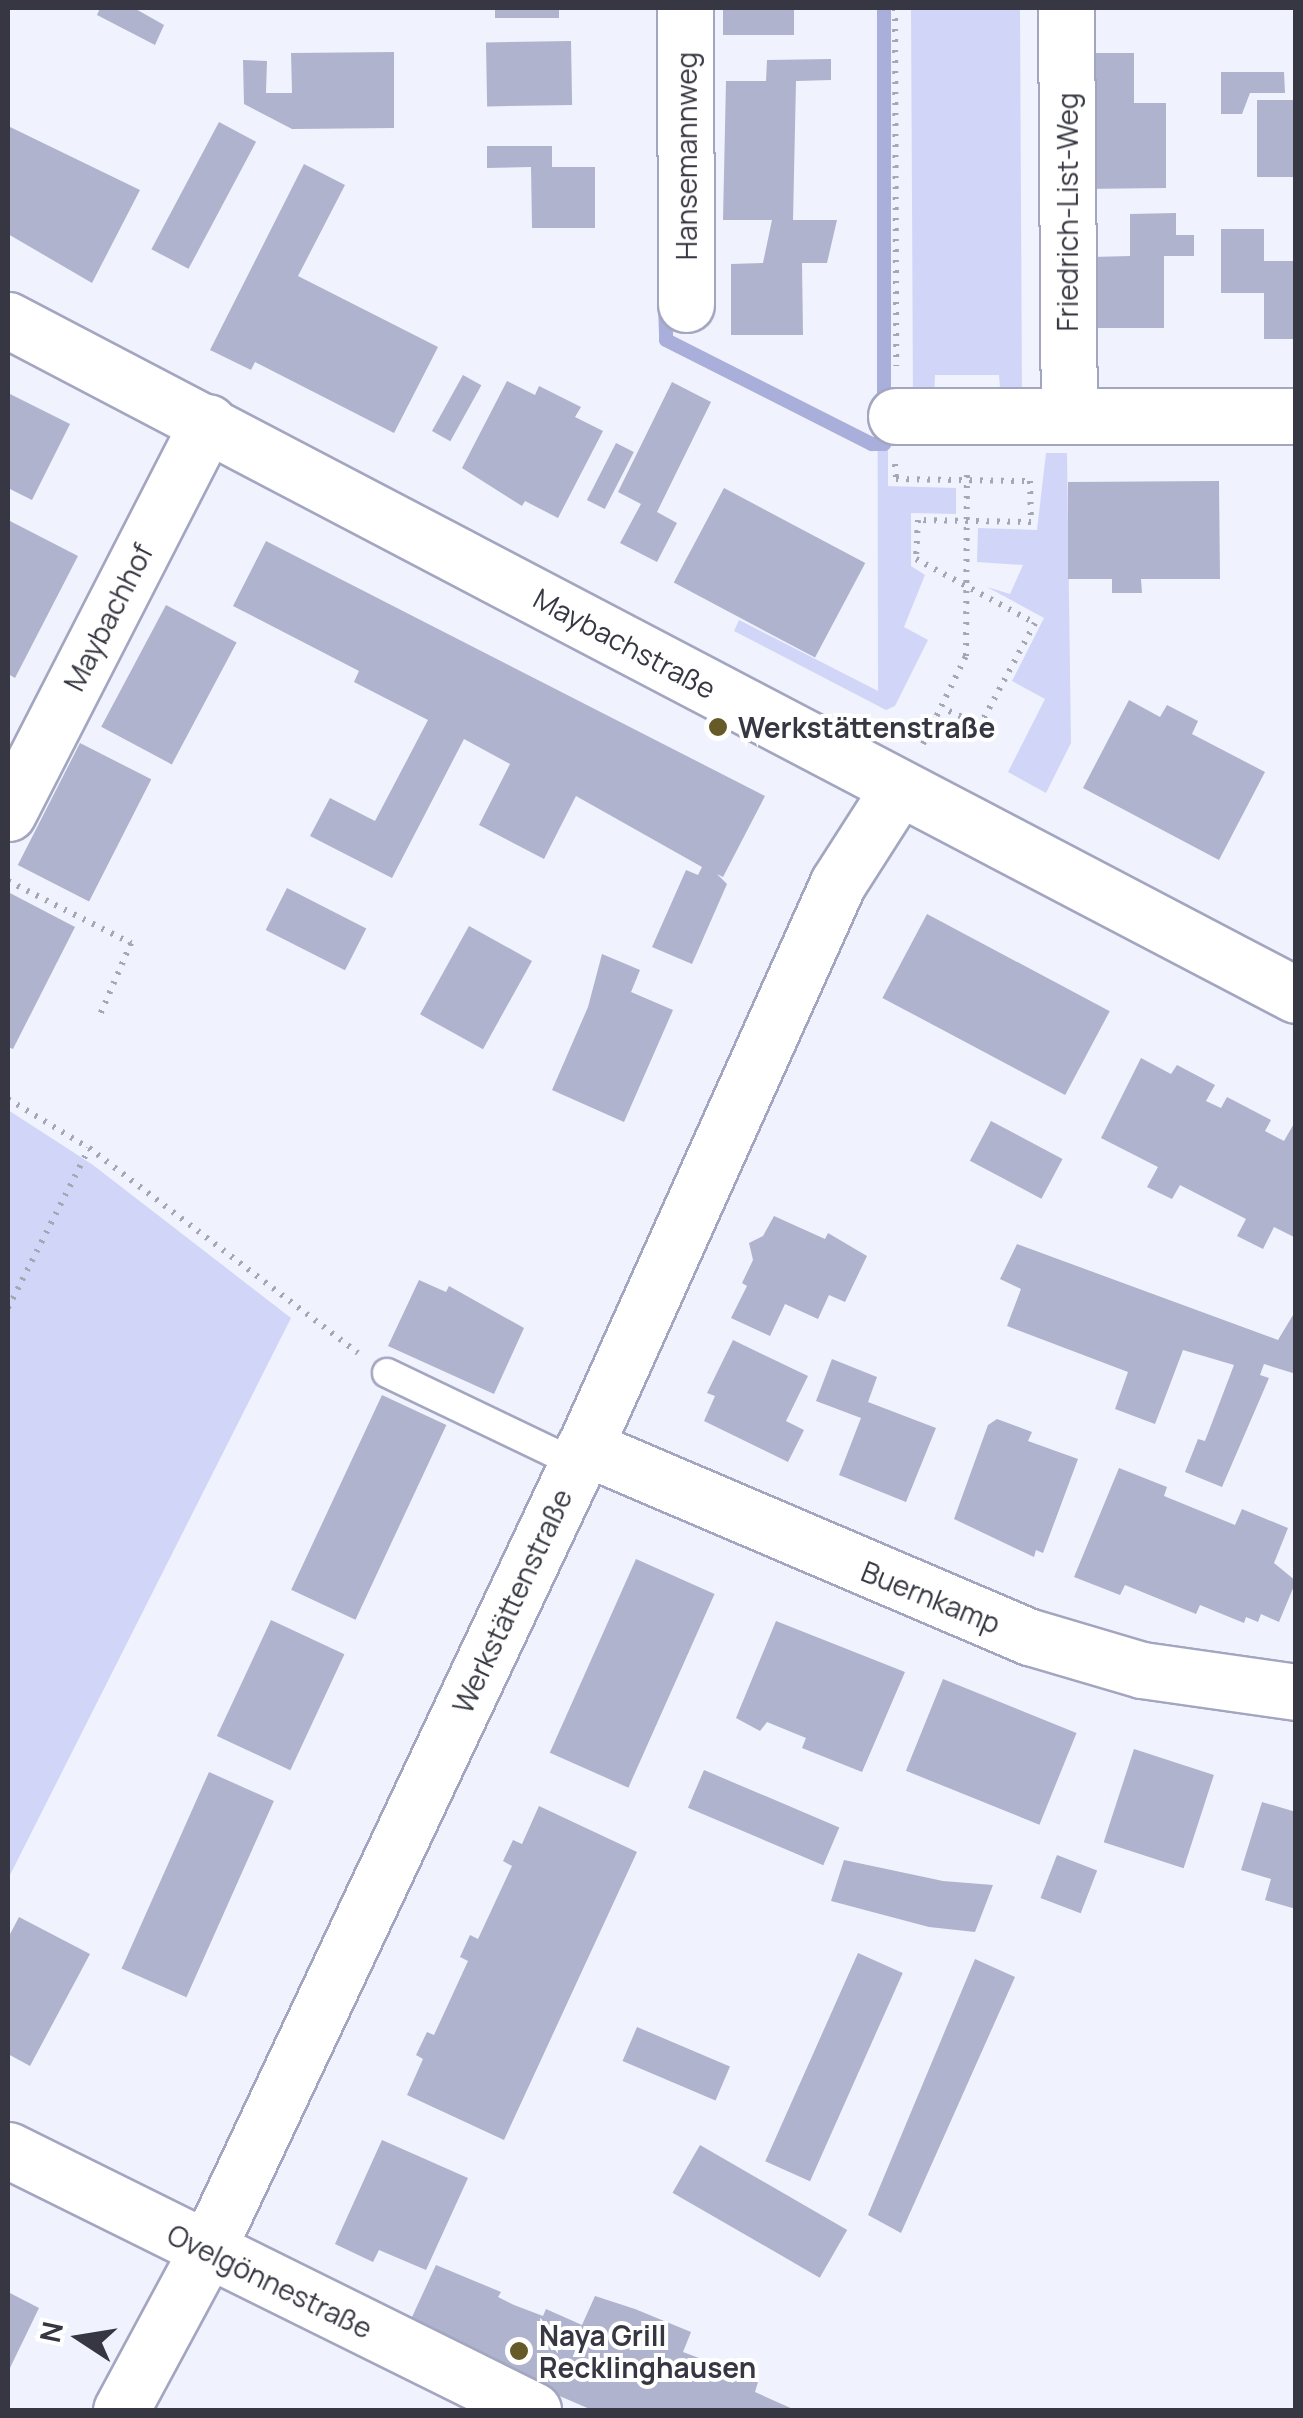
<!DOCTYPE html>
<html>
<head>
<meta charset="utf-8">
<style>
  body { margin:0 }
  #map { position:relative; width:1303px; height:2418px; overflow:hidden; background:#f0f2fd; font-family:Manrope,sans-serif }
  div>[style] { position:absolute }
  .green>* { inset:0; background:#d1d6f9 }
  .stream>* { height:14px; margin:-7px; padding:0 7px; transform-origin:7px; border-radius:7px; background:#a9aedb }
  .building>* { inset:0; background:#afb3cd; transform-origin:0 0 }
  .path>* { height:6px; margin-top:-3px; transform-origin:0; background:repeating-linear-gradient(90deg,#a5a7b2 0 2.5px,transparent 0 10.5px) }
  .roads { filter:drop-shadow(2px 0 #a3a6c0) drop-shadow(-2px 0 #a3a6c0) drop-shadow(0 2px #a3a6c0) drop-shadow(0 -2px #a3a6c0) }
  .lane>* { height:28px; margin:-14px; padding:0 14px; transform-origin:14px; border-radius:14px; background:#fff }
  .street>* { height:55px; margin:-27.5px; padding:0 27.5px; transform-origin:27.5px; border-radius:27.5px; background:#fff }
  .dots>* { width:28px; height:28px; translate:-50% -50%; box-sizing:border-box; border:5px solid #fff; border-radius:50% }
  span { translate:-50% -50%; white-space:nowrap; text-align:center; line-height:1.15; -webkit-text-stroke:8px #fff; paint-order:stroke }
  .street-label { font-size:28px; color:#363742 }
  .poi-label { font-size:28px; color:#363742; font-weight:700 }
  .left { translate:0 -50%; text-align:left }
  .frame { position:absolute; inset:0; border:10px solid #363742; pointer-events:none }
  .north { position:absolute; left:30px; top:2288px; width:100px; height:100px; -webkit-text-stroke:8px #fff; paint-order:stroke; rotate:282deg; font-size:28px; font-weight:700; line-height:40px; text-align:center; color:#363742 }
  .north::after { content:''; display:block; margin:auto; width:35px; height:45px; background:#363742; clip-path:polygon(50% 0,100% 100%,50% 72%,0 100%) }
</style>
</head>
<body>
<div id="map">
  <div class="green">
    <i style="clip-path:polygon(877px 8px,888px 8px,888px 486px,956px 488px,956px 514px,911px 513px,911px 566px,925px 575px,904px 627px,928px 640px,895px 706px,886px 710px,734px 631px,739px 620px,878px 691px)"></i>
    <i style="clip-path:polygon(911px 8px,1020px 8px,1022px 400px,1001px 400px,999px 375px,935px 375px,934px 399px,913px 399px)"></i>
    <i style="clip-path:polygon(1046px 453px,1067px 453px,1071px 743px,1046px 793px,1008px 772px,1045px 699px,1012px 681px,1044px 618px,987px 587px,1010px 594px,1023px 565px,977px 562px,978px 528px,1037px 530px)"></i>
    <i style="clip-path:polygon(8px 1110px,93px 1165px,291px 1318px,8px 1879px)"></i>
  </div>
  <div class="stream">
    <i style="left:665px;top:305px;width:35px;rotate:88deg"></i>
    <i style="left:666px;top:340px;width:231px;rotate:26.8deg"></i>
    <i style="left:872px;top:444px;width:12px"></i>
    <i style="left:884px;top:444px;width:436px;rotate:-90deg"></i>
  </div>
  <div class="building">
    <i style="clip-path:polygon(100px 8px,134px 8px,164px 25px,155px 45px,97px 15px)"></i>
    <i style="left:495px;top:8px;width:64px;height:10px"></i>
    <i style="left:723px;top:8px;width:71px;height:27px"></i>
    <i style="left:571px;top:41px;width:64px;height:85px;rotate:89deg"></i>
    <i style="clip-path:polygon(394px 52px,394px 128px,292px 129px,244px 104px,243px 60px,267px 61px,266px 93px,292px 93px,291px 53px)"></i>
    <i style="clip-path:polygon(1090px 53px,1134px 53px,1134px 103px,1166px 103px,1166px 188px,1081px 189px)"></i>
    <i style="clip-path:polygon(831px 59px,831px 80px,796px 81px,793px 220px,837px 220px,827px 263px,802px 263px,803px 335px,731px 335px,731px 264px,763px 263px,772px 220px,723px 220px,726px 81px,766px 81px,767px 60px)"></i>
    <i style="clip-path:polygon(1221px 72px,1284px 72px,1285px 93px,1250px 93px,1242px 114px,1221px 114px)"></i>
    <i style="left:1257px;top:100px;width:39px;height:77px"></i>
    <i style="left:219px;top:122px;width:42px;height:144px;rotate:28deg"></i>
    <i style="clip-path:polygon(8px 126px,140px 190px,92px 283px,8px 234px)"></i>
    <i style="clip-path:polygon(487px 146px,552px 146px,552px 167px,595px 167px,595px 228px,532px 228px,531px 167px,487px 168px)"></i>
    <i style="clip-path:polygon(304px 164px,345px 185px,298px 276px,438px 347px,394px 433px,255px 362px,251px 370px,210px 350px)"></i>
    <i style="clip-path:polygon(1176px 213px,1176px 235px,1194px 235px,1194px 256px,1164px 256px,1164px 328px,1092px 328px,1092px 257px,1130px 256px,1130px 214px)"></i>
    <i style="clip-path:polygon(1221px 229px,1264px 229px,1264px 261px,1296px 261px,1296px 339px,1264px 339px,1264px 293px,1221px 293px)"></i>
    <i style="left:463px;top:375px;width:21px;height:64px;rotate:29deg"></i>
    <i style="clip-path:polygon(507px 381px,535px 395px,539px 386px,581px 407px,575px 417px,603px 431px,558px 518px,525px 501px,522px 506px,462px 468px)"></i>
    <i style="clip-path:polygon(672px 382px,711px 402px,657px 512px,677px 523px,657px 562px,620px 543px,641px 504px,618px 492px)"></i>
    <i style="clip-path:polygon(8px 393px,70px 424px,32px 500px,8px 488px)"></i>
    <i style="left:616px;top:443px;width:20px;height:64px;rotate:27deg"></i>
    <i style="clip-path:polygon(1219px 481px,1220px 579px,1141px 579px,1142px 593px,1112px 593px,1112px 579px,1068px 579px,1068px 482px)"></i>
    <i style="left:724px;top:488px;width:160px;height:107px;rotate:28deg"></i>
    <i style="clip-path:polygon(8px 520px,78px 556px,15px 678px,8px 674px)"></i>
    <i style="clip-path:polygon(266px 541px,765px 796px,723px 877px,717px 874px,727px 884px,692px 964px,652px 947px,686px 870px,698px 875px,702px 867px,576px 796px,544px 859px,479px 825px,510px 764px,464px 739px,392px 878px,310px 836px,330px 798px,375px 821px,428px 720px,354px 682px,359px 671px,233px 606px)"></i>
    <i style="left:166px;top:605px;width:80px;height:138px;rotate:28deg"></i>
    <i style="clip-path:polygon(1129px 700px,1160px 717px,1167px 705px,1198px 721px,1192px 734px,1265px 772px,1219px 860px,1083px 788px)"></i>
    <i style="left:80px;top:743px;width:80px;height:137px;rotate:27deg"></i>
    <i style="left:287px;top:888px;width:89px;height:47px;rotate:27deg"></i>
    <i style="clip-path:polygon(8px 892px,75px 927px,13px 1049px,8px 1047px)"></i>
    <i style="left:927px;top:914px;width:207px;height:95px;rotate:28deg"></i>
    <i style="left:469px;top:926px;width:72px;height:101px;rotate:29deg"></i>
    <i style="clip-path:polygon(602px 954px,640px 970px,631px 992px,673px 1010px,624px 1122px,552px 1090px,588px 1007px)"></i>
    <i style="clip-path:polygon(1141px 1058px,1171px 1074px,1177px 1065px,1215px 1085px,1206px 1101px,1221px 1108px,1227px 1097px,1271px 1120px,1265px 1131px,1284px 1141px,1296px 1120px,1296px 1238px,1274px 1227px,1263px 1249px,1237px 1236px,1246px 1219px,1180px 1185px,1172px 1199px,1147px 1187px,1158px 1167px,1101px 1138px)"></i>
    <i style="left:991px;top:1121px;width:81px;height:45px;rotate:28deg"></i>
    <i style="clip-path:polygon(774px 1216px,825px 1239px,828px 1233px,867px 1256px,845px 1302px,829px 1295px,818px 1319px,785px 1304px,770px 1336px,731px 1318px,747px 1286px,742px 1283px,753px 1260px,749px 1243px,763px 1236px)"></i>
    <i style="clip-path:polygon(1017px 1244px,1278px 1340px,1296px 1310px,1296px 1374px,1264px 1364px,1260px 1375px,1269px 1378px,1222px 1487px,1185px 1472px,1198px 1439px,1205px 1441px,1234px 1365px,1183px 1350px,1155px 1424px,1115px 1409px,1128px 1372px,1007px 1326px,1021px 1289px,1000px 1279px)"></i>
    <i style="clip-path:polygon(419px 1280px,446px 1292px,449px 1286px,524px 1328px,494px 1394px,388px 1346px)"></i>
    <i style="clip-path:polygon(733px 1340px,808px 1376px,786px 1421px,804px 1430px,788px 1462px,704px 1421px,715px 1396px,707px 1393px)"></i>
    <i style="clip-path:polygon(832px 1359px,877px 1377px,868px 1402px,936px 1428px,906px 1502px,839px 1475px,861px 1418px,816px 1401px)"></i>
    <i style="left:382px;top:1395px;width:71px;height:215px;rotate:25deg"></i>
    <i style="clip-path:polygon(997px 1419px,1032px 1432px,1028px 1441px,1078px 1459px,1043px 1553px,1036px 1550px,1034px 1557px,954px 1519px,988px 1425px)"></i>
    <i style="clip-path:polygon(1119px 1468px,1167px 1487px,1164px 1496px,1235px 1525px,1242px 1509px,1288px 1528px,1274px 1563px,1296px 1581px,1279px 1622px,1261px 1614px,1258px 1622px,1246px 1617px,1244px 1623px,1200px 1605px,1196px 1614px,1125px 1585px,1120px 1595px,1074px 1577px)"></i>
    <i style="left:636px;top:1559px;width:86px;height:212px;rotate:24deg"></i>
    <i style="left:271px;top:1620px;width:81px;height:128px;rotate:25deg"></i>
    <i style="clip-path:polygon(776px 1621px,905px 1672px,862px 1772px,802px 1748px,806px 1738px,767px 1722px,760px 1731px,736px 1718px)"></i>
    <i style="left:943px;top:1679px;width:144px;height:99px;rotate:22deg"></i>
    <i style="left:1134px;top:1749px;width:84px;height:98px;rotate:18deg"></i>
    <i style="left:704px;top:1770px;width:147px;height:41px;rotate:23deg"></i>
    <i style="left:209px;top:1772px;width:71px;height:215px;rotate:24deg"></i>
    <i style="clip-path:polygon(1262px 1802px,1296px 1812px,1296px 1909px,1265px 1900px,1271px 1879px,1241px 1870px)"></i>
    <i style="clip-path:polygon(539px 1806px,637px 1852px,504px 2140px,407px 2095px,423px 2059px,416px 2055px,427px 2032px,434px 2035px,468px 1961px,460px 1957px,470px 1935px,478px 1939px,512px 1866px,503px 1861px,513px 1840px,522px 1844px)"></i>
    <i style="left:1057px;top:1855px;width:43px;height:46px;rotate:21deg"></i>
    <i style="clip-path:polygon(844px 1860px,943px 1881px,993px 1885px,975px 1932px,929px 1927px,831px 1901px)"></i>
    <i style="clip-path:polygon(19px 1917px,90px 1954px,30px 2066px,8px 2054px,8px 1938px)"></i>
    <i style="left:858px;top:1953px;width:49px;height:228px;rotate:24deg"></i>
    <i style="clip-path:polygon(975px 1959px,1015px 1977px,901px 2233px,868px 2215px)"></i>
    <i style="left:637px;top:2027px;width:101px;height:37px;rotate:23deg"></i>
    <i style="clip-path:polygon(382px 2140px,468px 2178px,426px 2270px,379px 2250px,373px 2262px,335px 2244px)"></i>
    <i style="left:700px;top:2145px;width:170px;height:55px;rotate:30deg"></i>
    <i style="clip-path:polygon(436px 2265px,501px 2292px,498px 2297px,514px 2305px,543px 2316px,546px 2309px,582px 2325px,595px 2296px,635px 2309px,691px 2332px,683px 2352px,707px 2361px,704px 2370px,733px 2383px,736px 2374px,758px 2382px,755px 2392px,795px 2410px,592px 2410px,406px 2330px)"></i>
    <i style="clip-path:polygon(8px 2292px,39px 2308px,8px 2372px)"></i>
  </div>
  <div class="path">
    <i style="left:895px;top:8px;width:358px;rotate:89.8deg"></i>
    <i style="left:895px;top:464px;width:15px;rotate:86deg"></i>
    <i style="left:896px;top:479px;width:134px;rotate:0.9deg"></i>
    <i style="left:1030px;top:481px;width:41px;rotate:88.6deg"></i>
    <i style="left:1031px;top:522px;width:113px;rotate:-179deg"></i>
    <i style="left:918px;top:520px;width:39px;rotate:93deg"></i>
    <i style="left:916px;top:559px;width:135px;rotate:28.3deg"></i>
    <i style="left:1035px;top:623px;width:116px;rotate:118.3deg"></i>
    <i style="left:980px;top:725px;width:42px;rotate:-155.9deg"></i>
    <i style="left:923px;top:744px;width:98px;rotate:-64deg"></i>
    <i style="left:966px;top:656px;width:189px;rotate:-89.7deg"></i>
    <i style="left:8px;top:881px;width:138px;rotate:26.8deg"></i>
    <i style="left:131px;top:943px;width:78px;rotate:113.3deg"></i>
    <i style="left:8px;top:1099px;width:95px;rotate:31.2deg"></i>
    <i style="left:89px;top:1148px;width:338px;rotate:37.3deg"></i>
    <i style="left:8px;top:1308px;width:179px;rotate:-63.1deg"></i>
  </div>
  <div class="roads">
    <div class="lane">
      <i style="left:387px;top:1373px;width:211px;rotate:25.6deg"></i>
    </div>
    <div class="street">
      <i style="left:685px;top:8px;width:296px;rotate:89.8deg"></i>
      <i style="left:1066px;top:8px;width:408px;rotate:89.6deg"></i>
      <i style="left:8px;top:320px;width:1454px;rotate:27.66deg"></i>
      <i style="left:896px;top:416px;width:400px"></i>
      <i style="left:8px;top:813px;width:439px;rotate:-62.9deg"></i>
      <i style="left:584px;top:1447px;width:485px;rotate:23.1deg"></i>
      <i style="left:1030px;top:1637px;width:117px;rotate:16.4deg"></i>
      <i style="left:1142px;top:1670px;width:156px;rotate:8.1deg"></i>
      <i style="left:8px;top:2150px;width:586px;rotate:26.35deg"></i>
      <i style="left:121px;top:2410px;width:182px;rotate:-61.7deg"></i>
      <i style="left:207px;top:2250px;width:869px;rotate:-64.79deg"></i>
      <i style="left:577px;top:1464px;width:637px;rotate:-65.81deg"></i>
      <i style="left:838px;top:883px;width:112px;rotate:-57.4deg"></i>
    </div>
  </div>
  <div class="dots">
    <i style="left:718px;top:727px;background:#665b28"></i>
    <i style="left:519px;top:2351px;background:#665b28"></i>
  </div>
  <div class="street-label">
    <span style="left:686px;top:156px;rotate:-90deg">Hansemannweg</span>
    <span style="left:1067px;top:212px;rotate:-90deg">Friedrich-List-Weg</span>
    <span style="left:108px;top:617px;rotate:-63deg">Maybachhof</span>
    <span style="left:625px;top:643px;rotate:28deg">Maybachstraße</span>
    <span style="left:931px;top:1597px;rotate:22deg">Buernkamp</span>
    <span style="left:512px;top:1601px;rotate:-65deg">Werkstättenstraße</span>
    <span style="left:270px;top:2281px;rotate:26deg">Ovelgönnestraße</span>
  </div>
  <div class="poi-label">
    <span class="left" style="left:738px;top:727px">Werkstättenstraße</span>
    <span class="left" style="left:539px;top:2351px">Naya Grill<br>Recklinghausen</span>
  </div>
  <div class="frame"></div>
  <div class="north">N</div>
</div>
</body>
</html>
